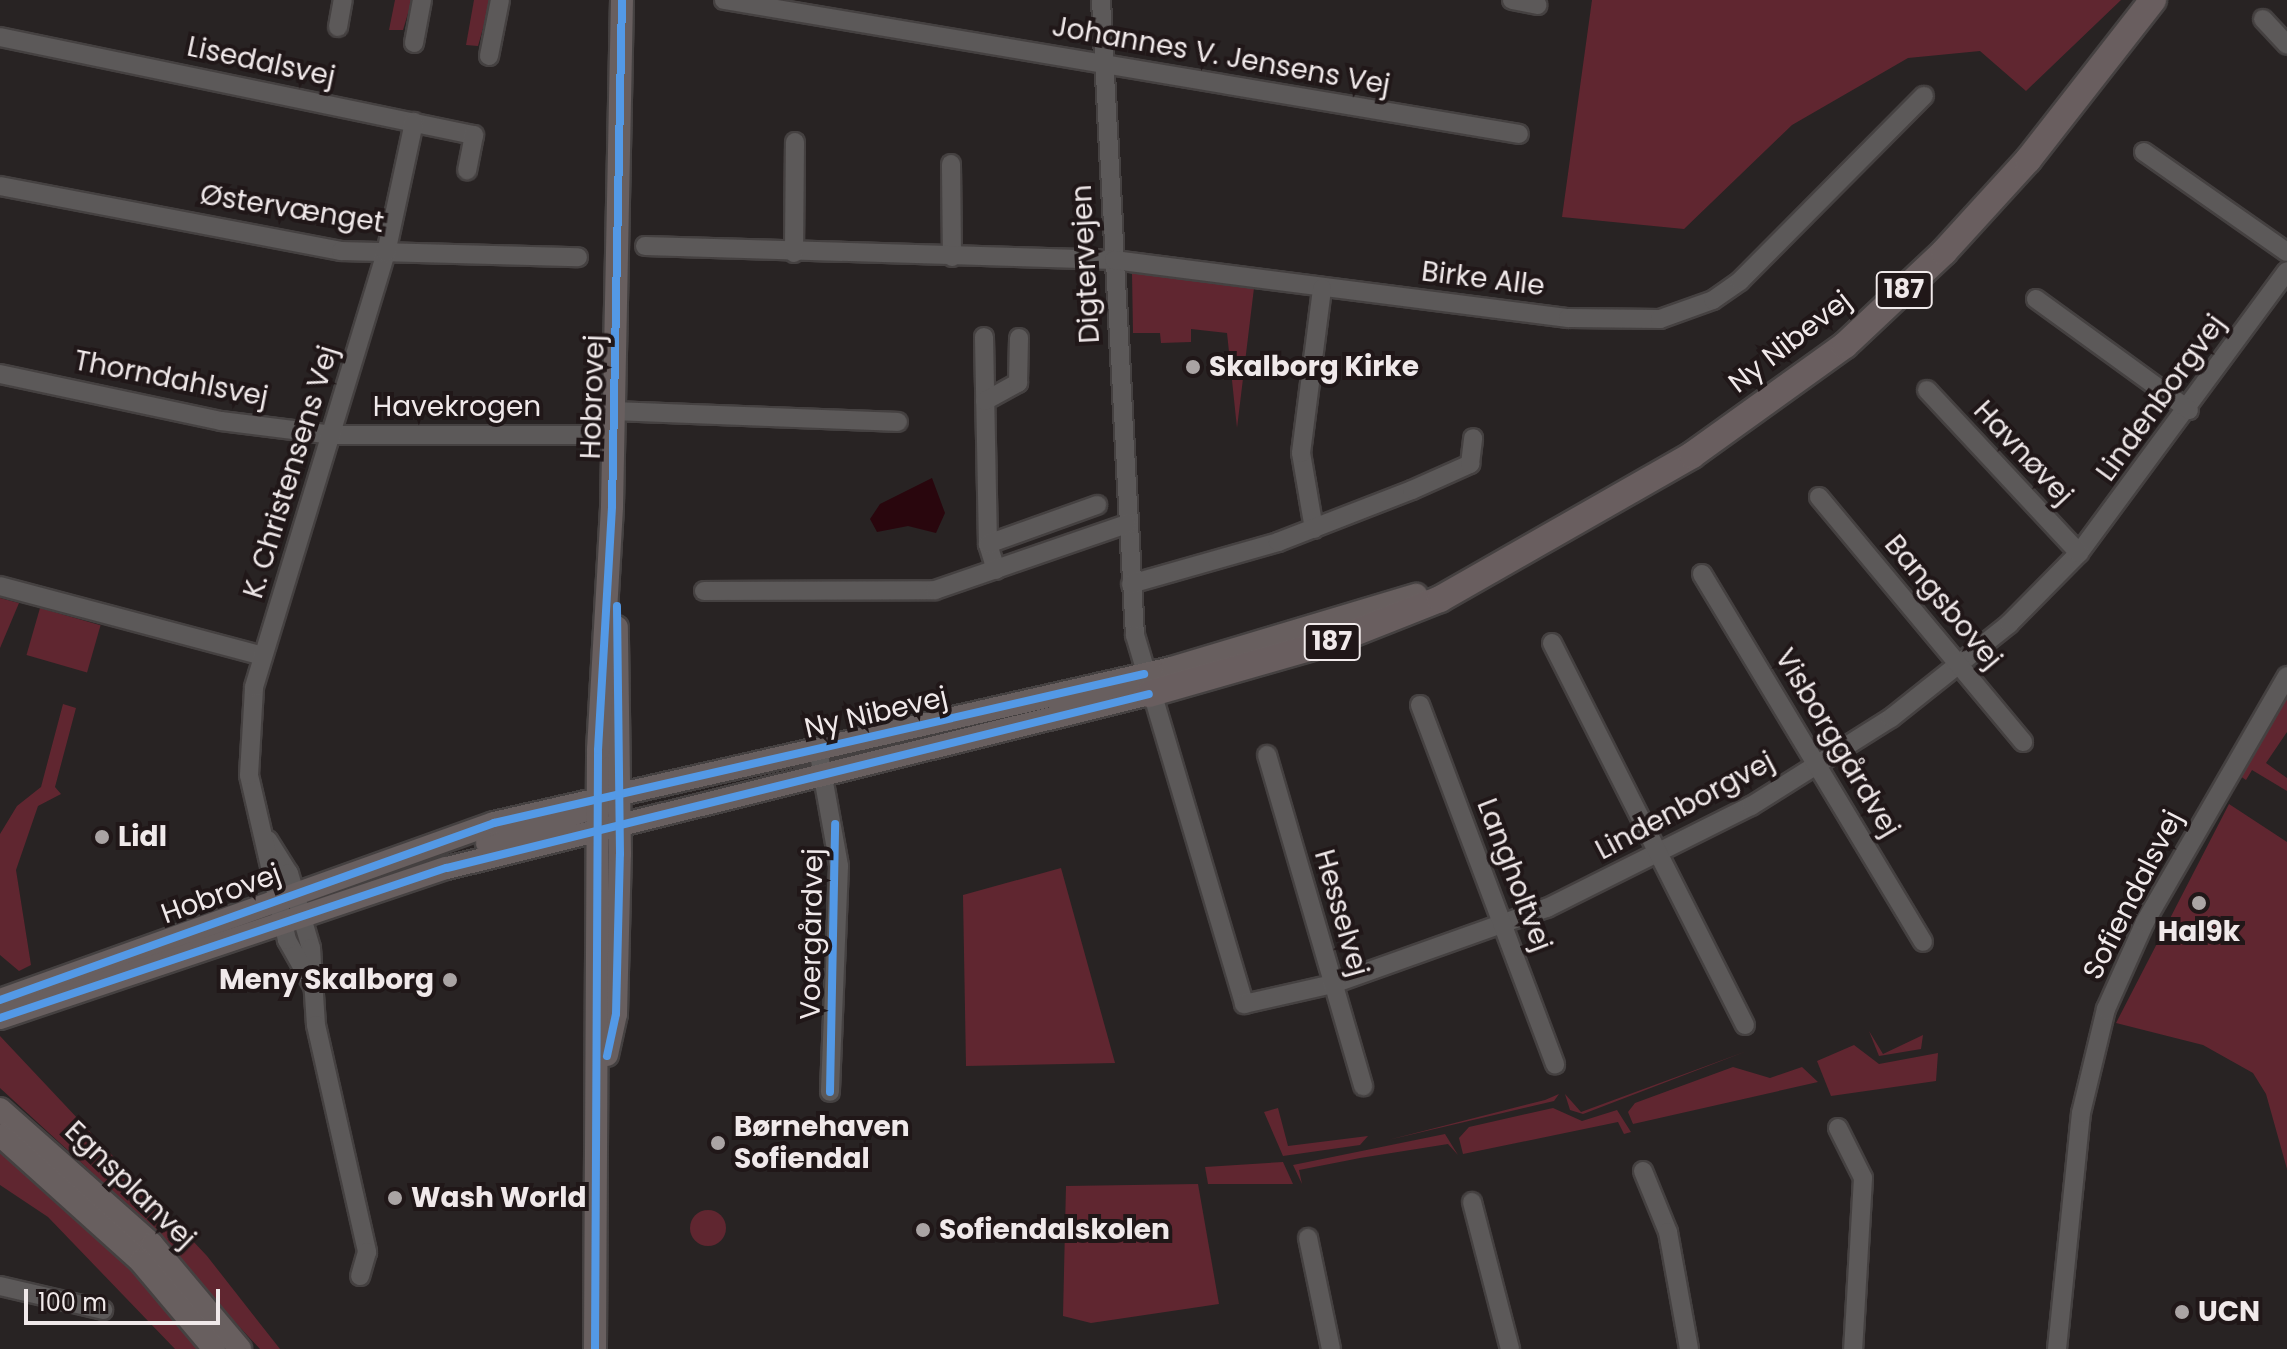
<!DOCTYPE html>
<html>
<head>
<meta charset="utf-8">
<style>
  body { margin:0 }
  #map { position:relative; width:2287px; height:1349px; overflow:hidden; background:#282323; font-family:Poppins,sans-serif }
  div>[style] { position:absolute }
  .green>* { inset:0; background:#602630; transform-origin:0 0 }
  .round { border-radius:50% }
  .water>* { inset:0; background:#29060d }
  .roads { filter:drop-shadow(2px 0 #454141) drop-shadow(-2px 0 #454141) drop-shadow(0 2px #454141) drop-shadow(0 -2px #454141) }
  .minor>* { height:18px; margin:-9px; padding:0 9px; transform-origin:9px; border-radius:9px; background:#5c5959 }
  .major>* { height:22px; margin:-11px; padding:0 11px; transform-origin:11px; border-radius:11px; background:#685f5f }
  .highway>* { height:26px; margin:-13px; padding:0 13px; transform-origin:13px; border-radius:13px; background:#695e5f }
  .cycleway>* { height:8px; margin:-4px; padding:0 4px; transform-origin:4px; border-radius:4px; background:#5399e6 }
  .dots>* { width:22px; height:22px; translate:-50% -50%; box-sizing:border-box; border:4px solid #201718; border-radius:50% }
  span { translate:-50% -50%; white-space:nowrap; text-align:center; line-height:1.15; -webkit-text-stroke:8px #201718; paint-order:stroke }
  .shield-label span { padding:2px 6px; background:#201718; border:2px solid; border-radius:6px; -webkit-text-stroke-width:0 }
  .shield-label { font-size:26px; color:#f0e9ea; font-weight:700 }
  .street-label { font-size:28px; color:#f0e9ea }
  .poi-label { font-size:28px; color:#f0e9ea; font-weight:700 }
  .left { translate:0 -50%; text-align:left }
  .right { translate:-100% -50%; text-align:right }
  .scale { position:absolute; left:24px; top:1289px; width:196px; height:36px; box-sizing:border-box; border:4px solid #f0e9ea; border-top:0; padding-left:10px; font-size:24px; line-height:28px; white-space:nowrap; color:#f0e9ea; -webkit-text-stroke:6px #201718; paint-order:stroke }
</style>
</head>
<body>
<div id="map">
  <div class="green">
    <i style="clip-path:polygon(395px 0,412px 0,403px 30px,389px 30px)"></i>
    <i style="clip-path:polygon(474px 0,491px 0,478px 46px,466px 45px)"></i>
    <i style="clip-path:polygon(1592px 0,2121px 0,2026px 91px,1980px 51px,1908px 58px,1792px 125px,1684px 229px,1562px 217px)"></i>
    <i style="clip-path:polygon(1132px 273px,1254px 288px,1237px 428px,1227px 333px,1191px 329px,1191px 342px,1161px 343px,1160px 333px,1133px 333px)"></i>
    <i style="clip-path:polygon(0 598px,19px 603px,0 648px)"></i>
    <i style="left:40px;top:608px;width:63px;height:49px;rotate:16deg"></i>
    <i style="clip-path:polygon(2287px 697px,2287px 732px,2266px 763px,2287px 778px,2287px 791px,2252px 770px,2246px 780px,2240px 776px)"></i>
    <i style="clip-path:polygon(63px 704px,76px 708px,55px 787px,61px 794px,38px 806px,16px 870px,31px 965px,19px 971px,0 955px,0 834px,17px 806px,41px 787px)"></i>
    <i style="clip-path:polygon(2229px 804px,2287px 842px,2287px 1169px,2266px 1094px,2253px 1073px,2203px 1045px,2116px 1023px)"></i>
    <i style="clip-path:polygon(1061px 868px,1115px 1063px,966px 1066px,963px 895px)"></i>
    <i style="clip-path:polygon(1869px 1031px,1883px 1054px,1923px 1035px,1921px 1049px,1879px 1056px)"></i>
    <i style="clip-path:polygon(0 1036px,207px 1256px,280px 1349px,260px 1349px,122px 1200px,0 1088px)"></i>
    <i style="clip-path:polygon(1854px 1045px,1879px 1064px,1938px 1053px,1936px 1081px,1831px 1096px,1817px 1061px)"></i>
    <i style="clip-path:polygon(1747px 1051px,1583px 1114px,1570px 1110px,1565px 1094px,1581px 1112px)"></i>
    <i style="clip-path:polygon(1733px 1067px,1770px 1078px,1802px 1067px,1818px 1082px,1633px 1124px,1628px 1112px,1635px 1103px)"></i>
    <i style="clip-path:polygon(1559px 1094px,1554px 1101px,1388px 1140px,1545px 1100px)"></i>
    <i style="clip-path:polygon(1278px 1108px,1288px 1146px,1368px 1136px,1360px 1145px,1283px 1156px,1264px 1112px)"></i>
    <i style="clip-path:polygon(1553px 1108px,1582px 1121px,1617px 1110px,1631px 1132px,1624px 1134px,1618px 1122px,1463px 1154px,1459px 1138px,1469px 1127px)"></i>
    <i style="clip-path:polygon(1445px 1134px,1458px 1155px,1448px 1144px,1360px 1158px,1299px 1170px,1302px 1184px,1293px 1165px)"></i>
    <i style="clip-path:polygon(0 1153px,66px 1205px,156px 1293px,198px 1349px,175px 1349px,48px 1217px,0 1185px)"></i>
    <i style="clip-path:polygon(1283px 1162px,1293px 1184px,1208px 1184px,1205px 1167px)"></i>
    <i style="clip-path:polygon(1198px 1184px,1219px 1304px,1091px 1323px,1063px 1316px,1066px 1186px)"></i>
    <i class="round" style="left:690px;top:1210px;width:36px;height:36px"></i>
  </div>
  <div class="water">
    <i style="clip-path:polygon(932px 478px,945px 513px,936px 533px,908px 526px,877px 532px,870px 519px,880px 504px)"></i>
  </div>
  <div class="roads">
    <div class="minor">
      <i style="left:724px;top:0;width:806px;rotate:9.57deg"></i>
      <i style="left:1101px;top:0;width:636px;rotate:86.94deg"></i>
      <i style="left:1135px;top:635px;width:385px;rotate:73.5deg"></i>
      <i style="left:1244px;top:1004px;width:91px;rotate:-12.7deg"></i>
      <i style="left:1333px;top:984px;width:227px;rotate:-19.6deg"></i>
      <i style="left:1547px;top:908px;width:228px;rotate:-26.6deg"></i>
      <i style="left:1751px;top:806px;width:165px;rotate:-32.2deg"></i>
      <i style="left:1891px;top:718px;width:151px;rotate:-38.5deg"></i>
      <i style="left:2009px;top:624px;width:100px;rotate:-45.4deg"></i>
      <i style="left:2079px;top:553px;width:350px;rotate:-53.6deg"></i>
      <i style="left:1512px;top:0;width:26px;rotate:11deg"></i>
      <i style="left:2263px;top:19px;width:35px;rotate:47deg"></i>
      <i style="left:338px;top:27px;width:27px;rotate:-80deg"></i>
      <i style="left:0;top:37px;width:484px;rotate:11.7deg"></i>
      <i style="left:474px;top:135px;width:36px;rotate:101deg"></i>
      <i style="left:414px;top:43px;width:44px;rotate:-79.5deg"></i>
      <i style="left:489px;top:56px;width:57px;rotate:-78.9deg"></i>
      <i style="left:2144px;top:152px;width:174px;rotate:35deg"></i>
      <i style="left:951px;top:164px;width:93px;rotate:89.4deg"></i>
      <i style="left:0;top:186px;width:347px;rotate:10.8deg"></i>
      <i style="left:341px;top:251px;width:237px;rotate:1.5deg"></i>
      <i style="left:645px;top:246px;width:469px;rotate:1.7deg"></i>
      <i style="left:1114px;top:260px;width:458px;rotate:7.3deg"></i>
      <i style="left:1568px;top:318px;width:92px;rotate:0.6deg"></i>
      <i style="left:1660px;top:319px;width:56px;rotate:-19.7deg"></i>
      <i style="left:1713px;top:300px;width:33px;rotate:-35deg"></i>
      <i style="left:1740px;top:281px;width:261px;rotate:-45.2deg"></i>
      <i style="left:794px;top:253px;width:111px;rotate:-89.5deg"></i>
      <i style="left:2036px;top:299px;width:189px;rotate:36deg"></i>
      <i style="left:984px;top:337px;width:207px;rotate:88.9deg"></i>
      <i style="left:988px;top:544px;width:27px;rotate:73deg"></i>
      <i style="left:0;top:374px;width:226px;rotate:12deg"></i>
      <i style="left:221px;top:421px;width:113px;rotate:7.1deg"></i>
      <i style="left:333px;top:435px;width:248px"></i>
      <i style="left:1927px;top:390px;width:223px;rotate:47deg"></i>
      <i style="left:985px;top:401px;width:38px;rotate:-29deg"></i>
      <i style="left:1018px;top:383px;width:45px;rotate:-88.7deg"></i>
      <i style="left:615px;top:411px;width:283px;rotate:2.2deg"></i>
      <i style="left:1819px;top:497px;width:319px;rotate:50.2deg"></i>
      <i style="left:1314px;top:529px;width:77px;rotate:-99.7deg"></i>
      <i style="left:1301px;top:453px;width:166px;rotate:-82.7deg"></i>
      <i style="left:988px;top:544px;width:116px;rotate:-19.7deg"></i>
      <i style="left:1702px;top:574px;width:429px;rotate:59deg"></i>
      <i style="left:1131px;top:584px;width:153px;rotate:-15.9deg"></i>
      <i style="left:1278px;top:542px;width:144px;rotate:-21.2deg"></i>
      <i style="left:1412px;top:490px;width:64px;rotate:-24.1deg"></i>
      <i style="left:1470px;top:464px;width:26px;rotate:-83deg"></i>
      <i style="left:0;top:586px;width:272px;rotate:14.9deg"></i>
      <i style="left:704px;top:591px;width:231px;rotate:-0.2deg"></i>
      <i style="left:935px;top:590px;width:203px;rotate:-19deg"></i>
      <i style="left:1552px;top:643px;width:428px;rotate:63.2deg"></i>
      <i style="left:1420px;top:705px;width:384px;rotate:69.4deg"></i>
      <i style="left:818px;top:749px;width:119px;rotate:79.8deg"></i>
      <i style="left:839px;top:866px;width:226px;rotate:92.3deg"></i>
      <i style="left:1267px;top:755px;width:345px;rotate:73.8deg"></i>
      <i style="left:268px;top:840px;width:39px;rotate:58deg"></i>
      <i style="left:289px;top:873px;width:78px;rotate:73.7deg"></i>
      <i style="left:311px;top:948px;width:77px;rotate:86.3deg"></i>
      <i style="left:316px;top:1025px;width:233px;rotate:77.3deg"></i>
      <i style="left:367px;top:1252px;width:25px;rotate:106deg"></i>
      <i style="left:313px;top:986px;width:53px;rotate:-119.5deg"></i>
      <i style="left:287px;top:940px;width:169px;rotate:-103deg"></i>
      <i style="left:249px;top:775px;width:88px;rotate:-86.7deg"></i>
      <i style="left:254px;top:687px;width:454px;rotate:-73.1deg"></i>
      <i style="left:386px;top:253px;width:134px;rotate:-77.9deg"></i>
      <i style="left:1838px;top:1128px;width:56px;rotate:63.4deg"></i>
      <i style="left:1863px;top:1178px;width:171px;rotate:93.3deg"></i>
      <i style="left:1643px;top:1171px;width:66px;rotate:67.7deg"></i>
      <i style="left:1668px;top:1232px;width:119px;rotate:79.8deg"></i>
      <i style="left:1472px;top:1202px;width:152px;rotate:75.5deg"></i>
      <i style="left:1308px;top:1238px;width:113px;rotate:78.3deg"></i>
      <i style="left:0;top:1286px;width:106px;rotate:13.1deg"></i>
      <i style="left:2057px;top:1349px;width:237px;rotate:-84.2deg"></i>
      <i style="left:2081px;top:1113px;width:107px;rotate:-76.5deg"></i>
      <i style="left:2106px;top:1009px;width:95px;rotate:-65.9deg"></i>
      <i style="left:2145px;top:922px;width:284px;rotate:-60deg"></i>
    </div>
    <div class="major">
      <i style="left:487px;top:843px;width:124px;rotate:-18.3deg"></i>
      <i style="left:0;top:1000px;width:525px;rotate:-19.71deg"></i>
      <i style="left:494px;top:823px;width:695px;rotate:-12.88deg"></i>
      <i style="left:1172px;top:668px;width:255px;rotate:-16.7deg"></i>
      <i style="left:0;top:1018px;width:471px;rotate:-18.6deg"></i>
      <i style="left:447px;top:868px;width:723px;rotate:-13.92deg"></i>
      <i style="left:607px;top:1055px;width:42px;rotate:-77.6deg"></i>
      <i style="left:616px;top:1014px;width:160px;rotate:-88.6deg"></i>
      <i style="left:620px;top:854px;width:227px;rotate:-90.8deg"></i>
      <i style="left:0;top:1109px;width:203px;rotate:41.6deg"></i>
      <i style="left:152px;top:1244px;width:137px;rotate:50deg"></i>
      <i style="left:0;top:1135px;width:188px;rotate:42deg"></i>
      <i style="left:140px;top:1261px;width:115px;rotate:49.9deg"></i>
      <i style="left:595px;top:1349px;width:599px;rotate:-89.71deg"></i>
      <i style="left:598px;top:750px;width:244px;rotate:-86.7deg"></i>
      <i style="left:612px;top:506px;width:506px;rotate:-88.87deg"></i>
    </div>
    <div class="highway">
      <i style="left:1149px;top:694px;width:192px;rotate:-16deg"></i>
      <i style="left:1334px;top:641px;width:114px;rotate:-21.6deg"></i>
      <i style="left:1440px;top:599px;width:290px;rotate:-29.7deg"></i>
      <i style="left:1692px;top:455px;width:188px;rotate:-35.7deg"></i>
      <i style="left:1845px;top:345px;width:136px;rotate:-43.2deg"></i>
      <i style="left:1944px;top:252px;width:125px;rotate:-47.6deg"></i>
      <i style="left:2028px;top:160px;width:203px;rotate:-52deg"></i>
    </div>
  </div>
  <div class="cycleway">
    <i style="left:0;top:1000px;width:525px;rotate:-19.71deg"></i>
    <i style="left:494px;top:823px;width:667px;rotate:-12.91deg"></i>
    <i style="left:0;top:1018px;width:471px;rotate:-18.6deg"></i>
    <i style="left:447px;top:868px;width:723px;rotate:-13.92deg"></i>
    <i style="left:607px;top:1056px;width:43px;rotate:-77.9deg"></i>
    <i style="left:616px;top:1014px;width:160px;rotate:-88.6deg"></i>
    <i style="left:620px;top:854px;width:248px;rotate:-90.7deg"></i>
    <i style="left:830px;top:1092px;width:268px;rotate:-88.9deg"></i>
    <i style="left:595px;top:1349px;width:599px;rotate:-89.71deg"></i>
    <i style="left:598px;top:750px;width:244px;rotate:-86.7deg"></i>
    <i style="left:612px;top:506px;width:506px;rotate:-88.87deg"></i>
  </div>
  <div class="dots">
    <i style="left:1193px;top:367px;background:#aaa4a4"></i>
    <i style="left:102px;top:837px;background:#aaa4a4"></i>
    <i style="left:2199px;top:903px;background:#aaa4a4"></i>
    <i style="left:450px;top:980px;background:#aaa4a4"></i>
    <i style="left:718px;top:1143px;background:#aaa4a4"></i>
    <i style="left:395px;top:1198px;background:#aaa4a4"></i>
    <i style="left:923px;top:1230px;background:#aaa4a4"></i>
    <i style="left:2182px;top:1312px;background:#aaa4a4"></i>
  </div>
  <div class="shield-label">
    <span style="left:1904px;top:290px">187</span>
    <span style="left:1332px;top:642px">187</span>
  </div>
  <div class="street-label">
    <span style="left:1221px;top:56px;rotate:10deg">Johannes V. Jensens Vej</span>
    <span style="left:261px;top:62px;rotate:12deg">Lisedalsvej</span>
    <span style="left:292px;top:209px;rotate:9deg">Østervænget</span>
    <span style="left:1086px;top:264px;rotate:-93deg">Digtervejen</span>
    <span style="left:1483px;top:279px;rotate:7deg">Birke Alle</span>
    <span style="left:1790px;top:342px;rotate:-38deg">Ny Nibevej</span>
    <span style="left:171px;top:379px;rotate:11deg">Thorndahlsvej</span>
    <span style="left:593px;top:397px;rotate:-88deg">Hobrovej</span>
    <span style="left:2161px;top:398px;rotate:-54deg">Lindenborgvej</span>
    <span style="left:457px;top:407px">Havekrogen</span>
    <span style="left:2023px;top:453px;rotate:47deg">Havnøvej</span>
    <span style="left:291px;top:472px;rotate:-73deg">K. Christensens Vej</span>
    <span style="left:1943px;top:602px;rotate:50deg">Bangsbovej</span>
    <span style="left:876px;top:713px;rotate:-13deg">Ny Nibevej</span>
    <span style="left:1837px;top:743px;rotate:59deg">Visborggårdvej</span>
    <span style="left:1685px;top:806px;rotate:-28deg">Lindenborgvej</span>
    <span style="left:1514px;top:875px;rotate:69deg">Langholtvej</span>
    <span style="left:221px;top:894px;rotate:-20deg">Hobrovej</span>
    <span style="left:2133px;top:895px;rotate:-63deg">Sofiendalsvej</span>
    <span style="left:1341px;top:913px;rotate:74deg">Hesselvej</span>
    <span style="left:812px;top:934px;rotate:-89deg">Voergårdvej</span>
    <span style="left:130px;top:1185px;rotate:44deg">Egnsplanvej</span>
  </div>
  <div class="poi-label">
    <span class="left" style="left:1209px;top:367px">Skalborg Kirke</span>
    <span class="left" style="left:118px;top:837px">Lidl</span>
    <span style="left:2199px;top:932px">Hal9k</span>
    <span class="right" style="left:434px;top:980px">Meny Skalborg</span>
    <span class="left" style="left:734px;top:1143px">Børnehaven<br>Sofiendal</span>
    <span class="left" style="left:411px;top:1198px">Wash World</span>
    <span class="left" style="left:939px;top:1230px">Sofiendalskolen</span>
    <span class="left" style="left:2198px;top:1312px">UCN</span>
  </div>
  <div class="scale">100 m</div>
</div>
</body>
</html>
